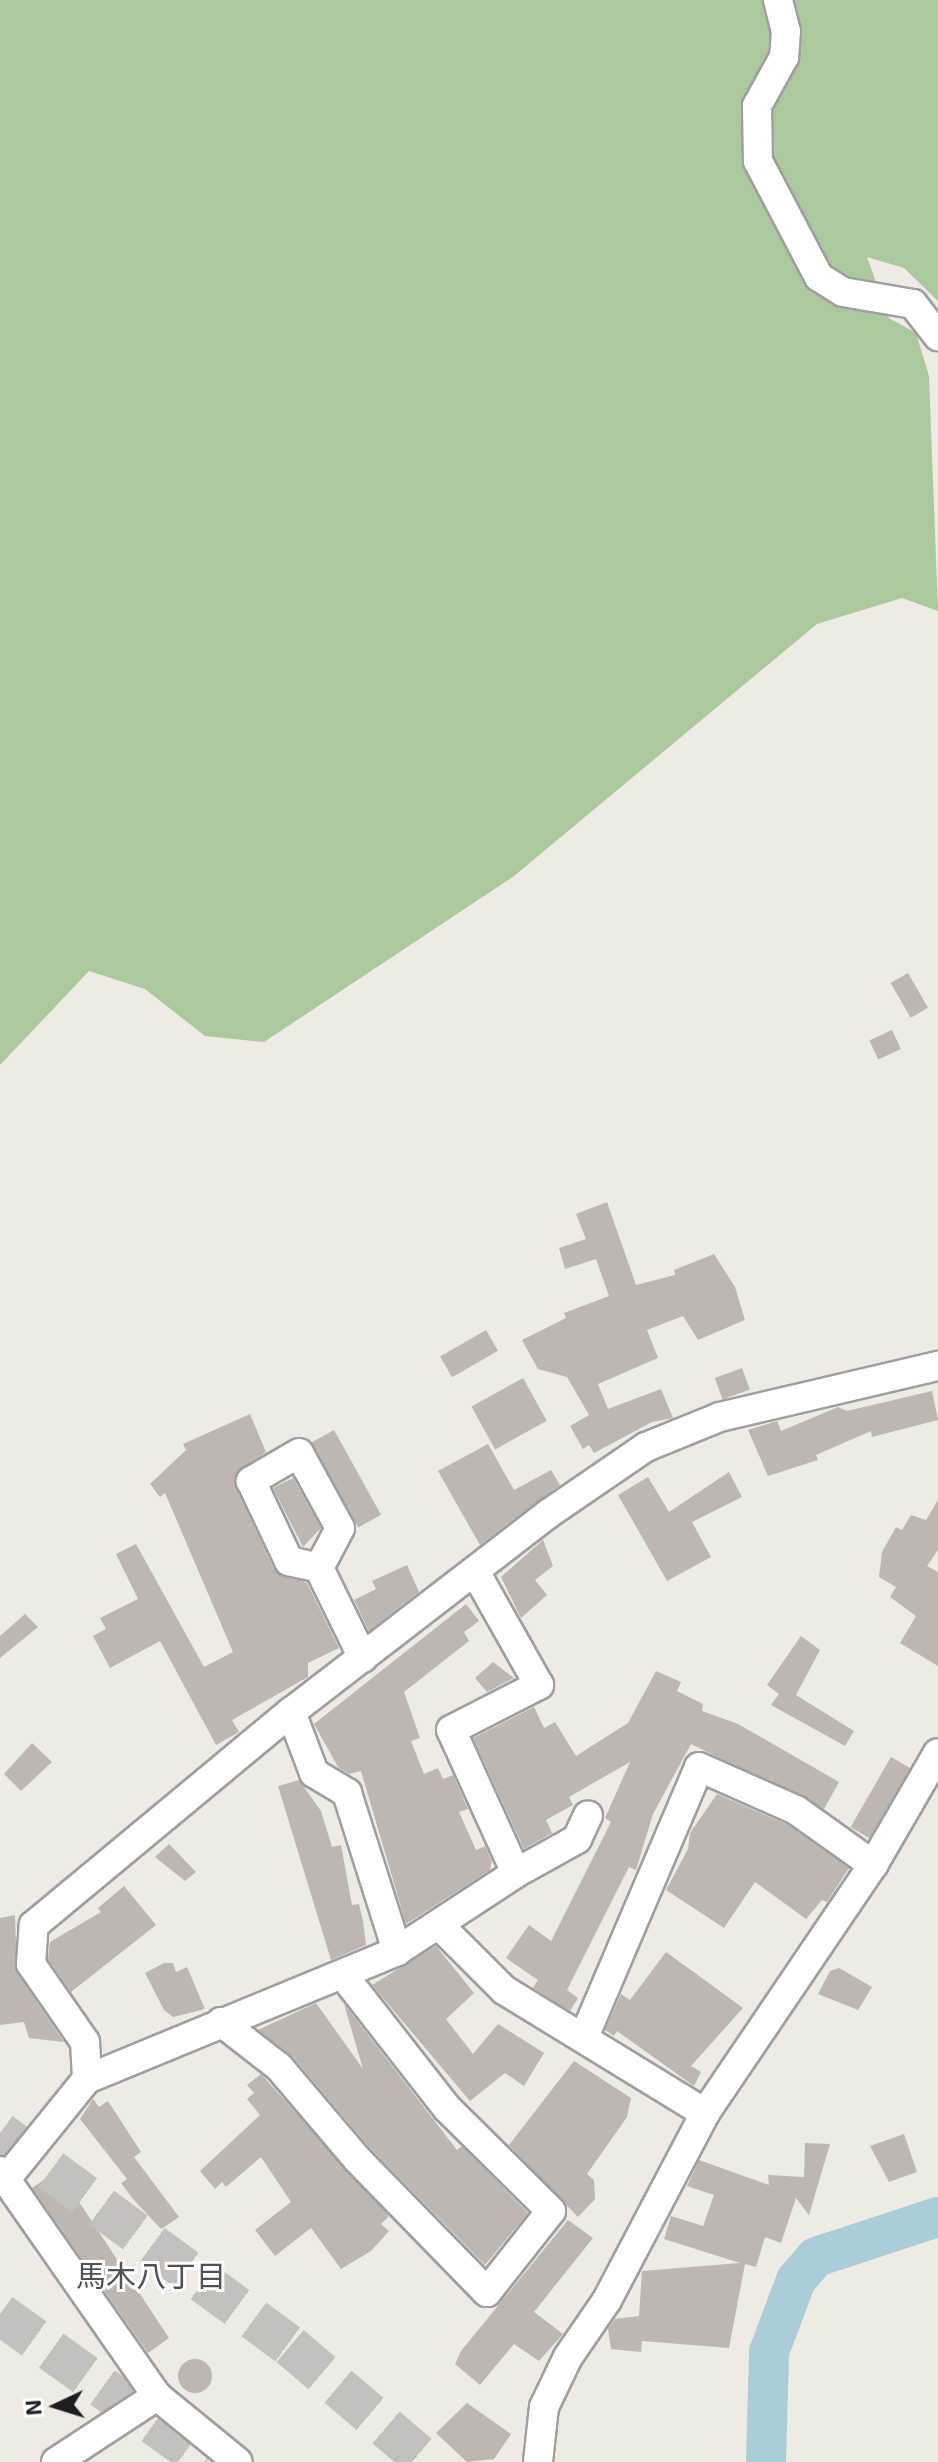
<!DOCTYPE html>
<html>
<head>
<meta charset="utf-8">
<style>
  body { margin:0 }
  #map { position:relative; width:938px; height:2462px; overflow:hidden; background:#eeeae4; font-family:"Exo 2","Noto Sans JP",sans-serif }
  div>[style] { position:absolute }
  .forest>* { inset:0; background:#abc99d }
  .river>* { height:40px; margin:-20px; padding:0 20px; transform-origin:20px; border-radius:20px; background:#a9ced7 }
  .building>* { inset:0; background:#beb6b1; transform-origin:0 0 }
  .round { border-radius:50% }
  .highway-tunnel>* { height:42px; margin-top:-21px; transform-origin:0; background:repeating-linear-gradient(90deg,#c4c1bc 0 42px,transparent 0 63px) }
  .roads { filter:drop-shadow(2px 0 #9f9f9f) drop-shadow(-2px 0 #9f9f9f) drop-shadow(0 2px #9f9f9f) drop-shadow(0 -2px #9f9f9f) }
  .minor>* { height:28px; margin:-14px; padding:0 14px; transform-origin:14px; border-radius:14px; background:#fff }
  span { translate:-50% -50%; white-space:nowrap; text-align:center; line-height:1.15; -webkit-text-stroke:6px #fff; paint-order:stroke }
  .neighbourhood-label { font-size:30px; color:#515151 }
  .north { position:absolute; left:16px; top:2366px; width:80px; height:80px; -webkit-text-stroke:6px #fff; paint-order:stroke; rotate:266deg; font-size:22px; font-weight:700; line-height:32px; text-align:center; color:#1e1e1e }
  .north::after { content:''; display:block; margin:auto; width:28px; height:36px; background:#1e1e1e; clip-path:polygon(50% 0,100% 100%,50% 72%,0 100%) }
</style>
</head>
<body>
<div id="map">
  <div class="forest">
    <i style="clip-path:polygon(0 0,938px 0,938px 301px,904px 268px,867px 257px,889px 318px,916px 333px,929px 376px,938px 611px,902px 598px,817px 624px,514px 876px,264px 1042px,205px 1036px,145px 989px,89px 971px,0 1065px)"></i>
  </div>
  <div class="river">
    <i style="left:766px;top:2462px;width:110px;rotate:-88.4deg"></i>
    <i style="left:769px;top:2352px;width:77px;rotate:-69.4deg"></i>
    <i style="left:796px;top:2280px;width:30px;rotate:-49deg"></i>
    <i style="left:816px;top:2257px;width:128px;rotate:-18.2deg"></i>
  </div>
  <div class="building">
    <i style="left:908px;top:973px;width:40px;height:20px;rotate:60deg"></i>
    <i style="left:892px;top:1030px;width:21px;height:25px;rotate:65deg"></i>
    <i style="clip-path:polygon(607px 1202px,636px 1285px,675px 1275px,674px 1270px,714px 1254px,735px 1287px,745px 1320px,698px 1340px,683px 1316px,647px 1330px,658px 1358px,598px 1384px,608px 1409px,661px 1389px,673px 1418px,652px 1422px,594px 1453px,589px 1445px,583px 1449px,570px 1426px,589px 1415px,567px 1377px,538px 1369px,522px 1340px,566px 1318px,564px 1313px,609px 1296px,596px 1259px,565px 1269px,559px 1248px,586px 1239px,576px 1214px)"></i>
    <i style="left:486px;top:1330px;width:24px;height:53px;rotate:60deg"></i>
    <i style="left:742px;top:1368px;width:23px;height:29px;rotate:70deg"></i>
    <i style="left:523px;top:1378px;width:49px;height:59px;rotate:61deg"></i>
    <i style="clip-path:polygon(932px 1391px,938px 1420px,872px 1437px,871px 1431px,816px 1455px,818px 1460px,768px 1476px,748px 1430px,777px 1421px,781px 1431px,838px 1407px,847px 1411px)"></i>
    <i style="clip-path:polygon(250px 1414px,266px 1452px,237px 1472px,236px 1488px,274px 1569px,307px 1583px,339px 1648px,308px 1663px,308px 1677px,232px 1720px,239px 1732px,216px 1745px,160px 1641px,110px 1668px,93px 1636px,106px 1629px,100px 1618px,138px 1599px,116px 1554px,136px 1544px,204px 1667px,233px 1652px,165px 1493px,160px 1497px,150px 1484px,186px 1450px,183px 1444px)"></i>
    <i style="left:334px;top:1430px;width:97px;height:26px;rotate:61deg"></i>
    <i style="clip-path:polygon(488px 1444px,514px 1490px,551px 1470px,560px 1485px,480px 1545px,438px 1471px)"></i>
    <i style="clip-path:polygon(729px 1472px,742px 1497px,692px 1522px,711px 1557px,667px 1581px,618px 1495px,648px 1477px,669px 1512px)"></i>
    <i style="clip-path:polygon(293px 1478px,321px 1528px,303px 1547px,273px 1488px)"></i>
    <i style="clip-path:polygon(938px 1500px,938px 1550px,927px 1566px,938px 1572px,938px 1666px,900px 1643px,916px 1616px,890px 1597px,896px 1587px,879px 1577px,882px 1552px,896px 1527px,902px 1530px,911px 1515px,926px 1520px)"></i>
    <i style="clip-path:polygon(543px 1540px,553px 1566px,535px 1580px,547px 1595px,521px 1618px,501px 1577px)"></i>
    <i style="clip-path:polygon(407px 1565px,419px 1592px,369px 1631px,354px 1600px,376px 1589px,372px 1581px)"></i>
    <i style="clip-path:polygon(466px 1604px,479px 1621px,464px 1632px,469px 1641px,404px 1692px,420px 1738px,411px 1741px,424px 1774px,438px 1768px,443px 1779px,453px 1775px,468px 1809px,459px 1812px,476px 1850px,485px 1846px,492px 1861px,490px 1870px,406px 1924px,361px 1771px,349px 1774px,338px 1767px,314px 1724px)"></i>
    <i style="clip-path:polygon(25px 1614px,38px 1627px,0 1658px,0 1636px)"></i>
    <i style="clip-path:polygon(801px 1636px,820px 1650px,796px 1695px,854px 1731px,845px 1746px,771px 1705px,779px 1694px,767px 1685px)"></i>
    <i style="clip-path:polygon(493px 1662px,514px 1678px,487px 1692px,475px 1678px)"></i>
    <i style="clip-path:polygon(656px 1671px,681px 1682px,677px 1691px,703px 1704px,702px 1711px,738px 1724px,839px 1782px,824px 1809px,691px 1744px,653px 1814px,636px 1870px,629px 1867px,567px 1990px,578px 1998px,570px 2011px,533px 1988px,538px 1980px,506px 1958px,529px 1925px,551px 1941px,611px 1822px,605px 1818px,630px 1762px,569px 1797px,573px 1805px,546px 1820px,552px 1833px,524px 1849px,473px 1738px,534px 1707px,544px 1728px,555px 1722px,576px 1756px,628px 1723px)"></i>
    <i style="clip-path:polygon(32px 1743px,52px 1762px,21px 1791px,4px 1774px)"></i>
    <i style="left:891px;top:1757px;width:22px;height:81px;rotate:30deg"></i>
    <i style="clip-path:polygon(299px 1780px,321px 1811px,332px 1847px,341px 1845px,352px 1905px,359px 1904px,363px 1921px,366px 1945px,331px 1960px,278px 1786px)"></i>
    <i style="clip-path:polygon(717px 1794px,788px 1825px,849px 1868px,827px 1902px,822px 1900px,806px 1919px,755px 1882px,724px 1928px,666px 1890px,688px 1849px,690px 1833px)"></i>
    <i style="clip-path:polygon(169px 1844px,196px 1872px,185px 1881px,155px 1857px)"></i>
    <i style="clip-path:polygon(124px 1886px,156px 1925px,71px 1992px,48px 1959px,50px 1942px,101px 1912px,98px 1908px)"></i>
    <i style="clip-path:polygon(15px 1915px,17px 1973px,64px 2042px,29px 2038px,24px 2022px,0 2025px,0 1918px)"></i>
    <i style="clip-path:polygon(436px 1946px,474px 1993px,446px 2019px,473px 2054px,498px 2024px,544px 2053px,524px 2086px,505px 2073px,470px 2101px,372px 1985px)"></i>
    <i style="clip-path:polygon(666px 1952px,743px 2008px,691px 2066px,701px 2072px,694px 2086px,617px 2031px,614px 2036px,605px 2030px,621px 1994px,630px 2000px)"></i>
    <i style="clip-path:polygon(164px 1963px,173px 1963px,176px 1972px,187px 1967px,205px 2009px,173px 2017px,164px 2010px,145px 1973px)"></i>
    <i style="clip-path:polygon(839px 1968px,872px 1987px,858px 2010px,818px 1994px,830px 1971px)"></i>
    <i style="clip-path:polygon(316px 2003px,363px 2069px,344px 2004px,457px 2150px,462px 2146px,528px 2213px,485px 2265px,370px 2148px,292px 2056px,258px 2030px)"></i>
    <i style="clip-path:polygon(574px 2061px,631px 2098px,627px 2117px,587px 2174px,594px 2180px,595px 2199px,578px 2217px,509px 2145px)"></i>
    <i style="clip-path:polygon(261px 2074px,389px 2216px,381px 2224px,389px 2231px,371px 2251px,341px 2269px,311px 2228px,275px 2256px,255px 2230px,291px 2202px,261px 2157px,226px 2187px,222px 2182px,215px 2189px,200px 2171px,260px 2115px,247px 2099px,254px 2093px,247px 2085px)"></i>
    <i style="clip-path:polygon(93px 2099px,99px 2107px,108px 2101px,141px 2152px,134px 2157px,179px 2217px,161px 2229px,133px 2199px,121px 2183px,127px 2179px,80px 2119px)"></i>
    <i style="clip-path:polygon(904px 2134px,917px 2172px,889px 2182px,870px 2146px)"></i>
    <i style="clip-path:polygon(805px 2143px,830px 2144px,809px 2215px,796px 2198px,781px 2243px,765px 2237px,756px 2267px,745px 2264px,729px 2348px,642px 2341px,641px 2352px,611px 2349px,608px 2329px,615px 2319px,639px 2316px,642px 2271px,740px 2263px,664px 2239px,671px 2216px,703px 2226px,714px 2195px,687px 2186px,699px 2160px,769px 2185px,768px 2175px,804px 2177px)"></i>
    <i style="clip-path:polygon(58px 2170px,169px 2338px,148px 2353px,32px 2188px)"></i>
    <i style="clip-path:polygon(568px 2220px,593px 2238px,534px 2312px,563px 2334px,539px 2361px,514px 2344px,480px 2385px,455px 2364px,461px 2351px)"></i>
    <i class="round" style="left:178px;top:2359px;width:34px;height:34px"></i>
    <i style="clip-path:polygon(467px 2403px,511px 2434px,494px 2459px,467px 2462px,436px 2433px)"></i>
  </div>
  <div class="highway-tunnel">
    <i style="left:0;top:2133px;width:360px;rotate:36.3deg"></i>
    <i style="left:290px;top:2346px;width:180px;rotate:40.3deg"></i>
    <i style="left:0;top:2314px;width:254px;rotate:35.6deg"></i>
  </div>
  <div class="roads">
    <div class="minor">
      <i style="left:778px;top:0;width:32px;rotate:76deg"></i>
      <i style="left:786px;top:31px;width:26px;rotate:94deg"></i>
      <i style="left:784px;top:57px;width:56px;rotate:118.9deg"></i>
      <i style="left:757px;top:106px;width:55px;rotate:89deg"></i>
      <i style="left:758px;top:161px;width:131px;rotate:62.3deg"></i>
      <i style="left:819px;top:277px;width:28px;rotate:32deg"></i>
      <i style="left:843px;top:292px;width:71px;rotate:9.7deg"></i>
      <i style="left:913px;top:304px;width:41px;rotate:52deg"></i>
      <i style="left:319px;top:1568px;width:45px;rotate:-62.3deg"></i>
      <i style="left:340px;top:1528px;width:85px;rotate:-118.7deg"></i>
      <i style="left:299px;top:1453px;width:56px;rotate:149.7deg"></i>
      <i style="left:251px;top:1481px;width:89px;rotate:64.6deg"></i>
      <i style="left:289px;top:1561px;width:31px;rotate:13deg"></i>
      <i style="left:319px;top:1568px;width:100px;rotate:63.9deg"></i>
      <i style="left:291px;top:1712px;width:65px;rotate:69.3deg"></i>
      <i style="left:314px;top:1773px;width:39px;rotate:31deg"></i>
      <i style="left:347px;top:1793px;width:166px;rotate:72.4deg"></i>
      <i style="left:516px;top:1873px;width:70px;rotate:-29.1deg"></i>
      <i style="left:577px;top:1839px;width:26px;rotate:-65deg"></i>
      <i style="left:439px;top:1925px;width:92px;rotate:45deg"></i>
      <i style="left:504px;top:1990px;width:236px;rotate:31.5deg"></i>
      <i style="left:221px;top:2022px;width:73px;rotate:37.8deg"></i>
      <i style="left:279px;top:2067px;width:121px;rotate:49.7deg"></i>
      <i style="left:357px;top:2159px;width:186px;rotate:45.7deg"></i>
      <i style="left:487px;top:2292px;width:103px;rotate:-51.7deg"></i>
      <i style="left:551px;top:2211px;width:146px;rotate:-135.3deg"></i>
      <i style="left:447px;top:2108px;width:169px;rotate:-128deg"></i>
      <i style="left:584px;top:2037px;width:293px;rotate:-66.9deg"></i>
      <i style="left:699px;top:1767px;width:106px;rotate:23.9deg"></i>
      <i style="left:796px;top:1810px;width:95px;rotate:35.5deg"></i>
      <i style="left:87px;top:2079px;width:37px;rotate:-93deg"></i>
      <i style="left:85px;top:2042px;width:95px;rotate:-124.7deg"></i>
      <i style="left:31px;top:1964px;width:39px;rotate:-86deg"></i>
      <i style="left:34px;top:1925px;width:334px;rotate:-39.7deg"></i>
      <i style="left:291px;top:1712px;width:324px;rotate:-37.6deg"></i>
      <i style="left:548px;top:1514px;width:119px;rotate:-34.4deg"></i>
      <i style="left:646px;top:1447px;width:80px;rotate:-22.1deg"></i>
      <i style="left:720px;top:1417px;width:224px;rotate:-13.2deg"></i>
      <i style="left:0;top:2171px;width:274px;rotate:55.1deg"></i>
      <i style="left:157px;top:2396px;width:104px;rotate:39.2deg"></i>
      <i style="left:6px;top:2179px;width:129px;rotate:-51deg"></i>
      <i style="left:87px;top:2079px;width:335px;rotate:-22.4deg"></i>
      <i style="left:397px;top:1951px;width:142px;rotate:-33.2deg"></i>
      <i style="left:516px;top:1873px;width:157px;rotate:-114.4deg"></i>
      <i style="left:451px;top:1730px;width:99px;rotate:-27.1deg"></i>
      <i style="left:539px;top:1685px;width:129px;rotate:-119.4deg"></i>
      <i style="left:56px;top:2462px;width:121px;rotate:-33.2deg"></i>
      <i style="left:538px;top:2462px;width:55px;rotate:-83.8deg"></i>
      <i style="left:544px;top:2407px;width:55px;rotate:-64.4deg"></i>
      <i style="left:568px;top:2357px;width:69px;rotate:-55.6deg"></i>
      <i style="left:607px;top:2300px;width:211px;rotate:-62.3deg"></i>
      <i style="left:705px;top:2113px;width:300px;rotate:-55.9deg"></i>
      <i style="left:873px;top:1865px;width:129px;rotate:-59.9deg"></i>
    </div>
  </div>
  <div class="neighbourhood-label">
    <span style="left:151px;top:2275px">馬木八丁目</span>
  </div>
  <div class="north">N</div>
</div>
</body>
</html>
